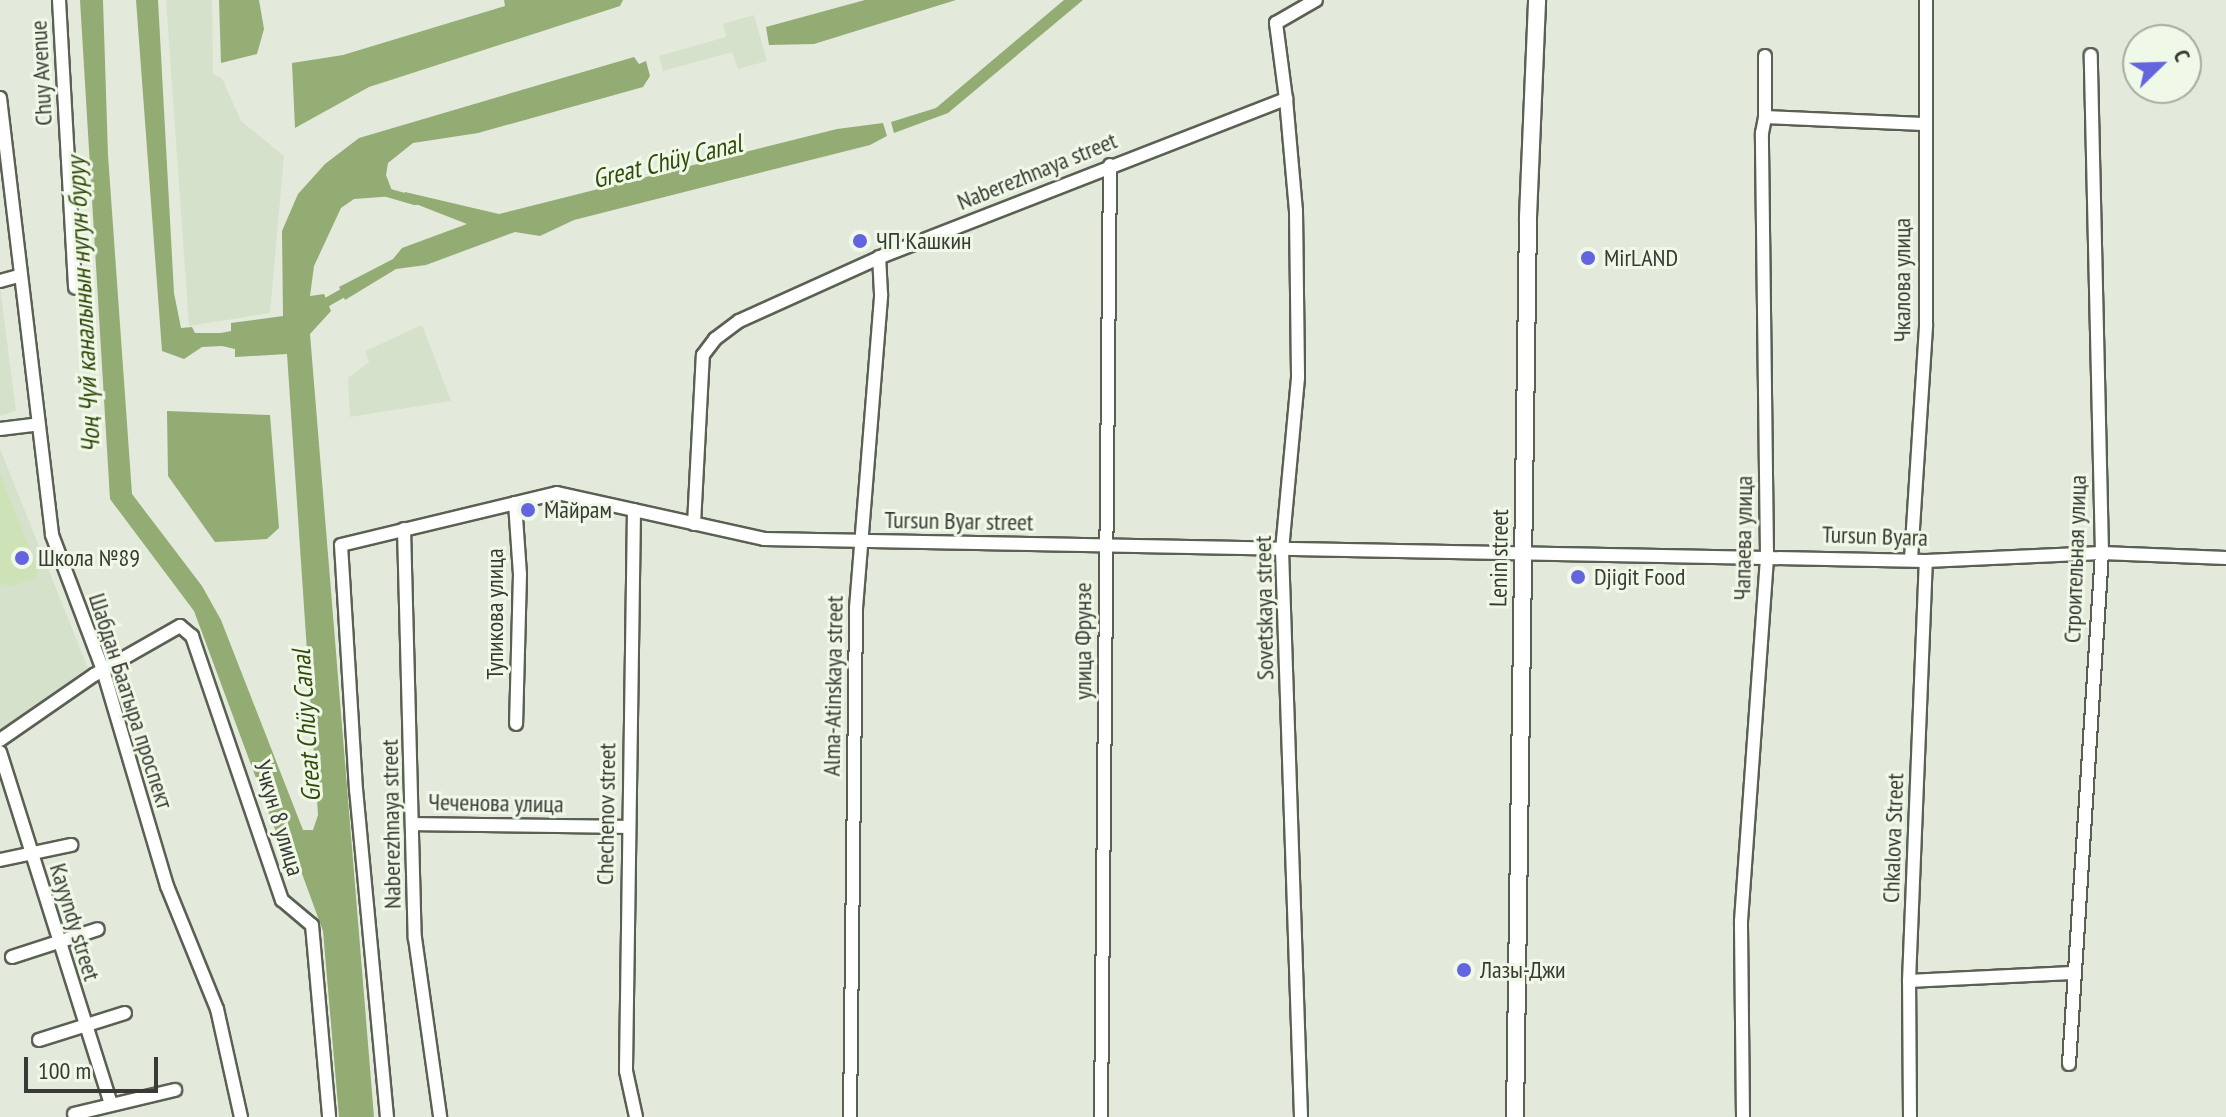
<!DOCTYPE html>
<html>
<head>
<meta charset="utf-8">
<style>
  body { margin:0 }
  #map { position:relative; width:2226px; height:1117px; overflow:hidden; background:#e3eadb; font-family:"PT Sans Narrow",sans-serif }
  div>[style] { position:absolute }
  .built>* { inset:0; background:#d6e1cb }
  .green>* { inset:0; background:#cde2b6 }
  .forest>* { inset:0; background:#94ae75 }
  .water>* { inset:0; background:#93ac74 }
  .canal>* { height:9px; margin:-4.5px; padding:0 4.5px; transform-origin:4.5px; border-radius:4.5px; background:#93ac74 }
  .roads { filter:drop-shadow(2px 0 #5a6053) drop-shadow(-2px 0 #5a6053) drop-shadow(0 2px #5a6053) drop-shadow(0 -2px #5a6053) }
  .minor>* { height:12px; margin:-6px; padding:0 6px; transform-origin:6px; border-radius:6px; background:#fff }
  .major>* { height:16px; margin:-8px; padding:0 8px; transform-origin:8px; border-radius:8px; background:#fff }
  .dots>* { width:22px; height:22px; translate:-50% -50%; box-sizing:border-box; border:4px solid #f0f8e8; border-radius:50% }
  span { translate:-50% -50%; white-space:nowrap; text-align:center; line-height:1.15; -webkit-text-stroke:6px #f0f8e8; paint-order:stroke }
  .street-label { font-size:24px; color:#383b35 }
  .poi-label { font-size:24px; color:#383b35 }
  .left { translate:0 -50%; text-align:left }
  .water-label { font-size:26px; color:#334a0b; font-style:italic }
  .north { position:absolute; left:2122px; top:24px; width:80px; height:80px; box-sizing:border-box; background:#f0f8e8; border:2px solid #a6aca0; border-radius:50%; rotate:67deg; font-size:22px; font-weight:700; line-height:32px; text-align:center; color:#383b35 }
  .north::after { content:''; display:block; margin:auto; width:28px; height:36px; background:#6365de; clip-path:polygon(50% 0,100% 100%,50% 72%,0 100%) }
  .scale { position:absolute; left:24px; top:1057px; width:134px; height:36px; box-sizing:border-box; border:4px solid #383b35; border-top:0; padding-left:10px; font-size:24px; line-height:28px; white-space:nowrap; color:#383b35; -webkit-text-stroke:6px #f0f8e8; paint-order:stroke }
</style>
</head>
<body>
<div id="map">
  <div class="built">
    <i style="clip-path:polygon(166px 0,212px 0,213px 74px,222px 78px,241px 121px,284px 156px,270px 313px,189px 326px)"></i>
    <i style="clip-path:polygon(754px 15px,767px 61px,738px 69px,732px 52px,663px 71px,659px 56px,726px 37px,723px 24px)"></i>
    <i style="clip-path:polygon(0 287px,16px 411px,0 416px)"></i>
    <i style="clip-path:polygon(422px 325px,451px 401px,350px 417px,348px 378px,369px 362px,365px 351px)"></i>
    <i style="clip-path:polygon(0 449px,88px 668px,0 730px)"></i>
  </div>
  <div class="green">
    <i style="clip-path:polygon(0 474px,38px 571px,34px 579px,11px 586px,0 584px)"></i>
  </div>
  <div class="forest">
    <i style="clip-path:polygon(219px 0,259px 0,264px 29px,257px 54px,221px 63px)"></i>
    <i style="clip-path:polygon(504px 0,623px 0,620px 6px,369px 87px,295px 128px,292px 63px,343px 55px,505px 6px)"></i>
  </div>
  <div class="water">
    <i style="clip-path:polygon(80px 0,103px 0,108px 155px,132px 494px,202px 586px,221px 620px,303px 830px,313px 830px,318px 815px,287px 354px,235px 357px,235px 349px,222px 346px,202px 347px,184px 359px,162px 351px,136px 0,158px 0,174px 293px,181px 328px,192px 327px,195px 333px,221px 333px,231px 331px,231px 323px,283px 316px,282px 231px,298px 194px,325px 164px,359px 138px,634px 57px,639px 64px,646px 61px,650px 76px,643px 87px,478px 133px,413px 143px,388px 163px,386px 175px,394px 196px,354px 199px,341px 208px,314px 266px,310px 296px,324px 294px,331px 311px,310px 334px,374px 1117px,339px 1117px,323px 931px,301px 871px,286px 859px,194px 611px,110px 499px)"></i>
    <i style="clip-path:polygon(865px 0,956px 0,814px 44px,769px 45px,766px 27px)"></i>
    <i style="clip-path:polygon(1064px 0,1083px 0,948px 113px,894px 133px,891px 122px,936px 108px)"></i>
    <i style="clip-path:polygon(883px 123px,887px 136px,870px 145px,574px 220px,540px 236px,515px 232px,426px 265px,396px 269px,345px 300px,339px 287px,393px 259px,402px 248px,467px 224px,403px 199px,405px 192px,499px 214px,837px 129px)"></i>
    <i style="clip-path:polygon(167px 411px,270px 415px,279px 528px,267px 539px,215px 542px,168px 476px)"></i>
  </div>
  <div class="canal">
    <i style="left:383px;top:191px;width:33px;rotate:16deg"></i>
    <i style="left:317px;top:307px;width:40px;rotate:-29.7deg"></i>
  </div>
  <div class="roads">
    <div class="minor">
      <i style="left:59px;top:0;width:288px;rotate:86.8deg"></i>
      <i style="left:1765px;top:56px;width:61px;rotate:90deg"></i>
      <i style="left:0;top:98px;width:440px;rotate:83.2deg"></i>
      <i style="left:52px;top:535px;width:144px;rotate:69.3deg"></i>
      <i style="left:103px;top:670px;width:225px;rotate:73.5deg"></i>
      <i style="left:167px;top:886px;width:133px;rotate:67.9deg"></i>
      <i style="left:217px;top:1009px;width:111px;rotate:77.5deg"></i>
      <i style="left:1286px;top:99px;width:112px;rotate:84.9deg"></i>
      <i style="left:1296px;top:211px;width:167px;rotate:89.3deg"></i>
      <i style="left:1298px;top:378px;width:173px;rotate:95.3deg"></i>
      <i style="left:1282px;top:550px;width:567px;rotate:88.08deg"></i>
      <i style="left:0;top:281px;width:20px;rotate:-15deg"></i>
      <i style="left:0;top:429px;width:35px;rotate:-7deg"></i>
      <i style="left:515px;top:503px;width:71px;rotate:86deg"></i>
      <i style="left:520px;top:574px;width:150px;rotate:91.5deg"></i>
      <i style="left:634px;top:510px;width:561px;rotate:90.82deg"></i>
      <i style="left:626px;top:1071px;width:47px;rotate:77.7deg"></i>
      <i style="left:694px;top:524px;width:169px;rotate:-87deg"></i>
      <i style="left:703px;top:355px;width:20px;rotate:-53deg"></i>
      <i style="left:715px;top:339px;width:30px;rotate:-37deg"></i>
      <i style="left:739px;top:321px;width:158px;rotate:-24.3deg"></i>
      <i style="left:883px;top:256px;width:433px;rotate:-21.3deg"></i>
      <i style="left:1286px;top:99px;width:77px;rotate:-97.5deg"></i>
      <i style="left:1276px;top:23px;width:46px;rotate:-29.9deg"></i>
      <i style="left:404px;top:529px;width:409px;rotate:88.5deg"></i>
      <i style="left:415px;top:938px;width:181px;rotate:82deg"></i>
      <i style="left:1911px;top:559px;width:235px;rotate:-86.3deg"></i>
      <i style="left:1926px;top:324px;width:324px;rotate:-90deg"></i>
      <i style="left:0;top:740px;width:114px;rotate:-34.7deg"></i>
      <i style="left:94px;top:675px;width:99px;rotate:-29.7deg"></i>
      <i style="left:180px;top:626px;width:16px;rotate:40deg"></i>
      <i style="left:192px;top:636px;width:279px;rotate:71.2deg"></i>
      <i style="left:282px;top:900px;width:39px;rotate:40deg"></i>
      <i style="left:312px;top:925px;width:193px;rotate:84.9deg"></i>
      <i style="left:0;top:752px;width:369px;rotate:72.5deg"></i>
      <i style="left:413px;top:824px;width:214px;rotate:0.8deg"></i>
      <i style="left:0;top:860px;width:73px;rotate:-11.9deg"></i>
      <i style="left:12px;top:957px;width:90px;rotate:-18deg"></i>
      <i style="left:1909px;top:981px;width:162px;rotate:-2.8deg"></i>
      <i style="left:39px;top:1040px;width:90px;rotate:-17.4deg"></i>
      <i style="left:2069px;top:1064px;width:512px;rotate:-86.31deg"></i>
      <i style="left:2102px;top:553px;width:498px;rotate:-91.3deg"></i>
      <i style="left:74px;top:1114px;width:104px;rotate:-13.4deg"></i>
      <i style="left:387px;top:1117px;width:328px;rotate:-95.4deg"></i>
      <i style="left:356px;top:790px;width:245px;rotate:-93.5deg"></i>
      <i style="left:341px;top:545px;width:222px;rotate:-13.5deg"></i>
      <i style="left:557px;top:493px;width:212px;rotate:12.5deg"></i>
      <i style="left:764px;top:539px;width:1162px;rotate:1.08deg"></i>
      <i style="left:1926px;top:561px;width:176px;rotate:-2.6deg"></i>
      <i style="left:2102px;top:553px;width:124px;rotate:2.3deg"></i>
      <i style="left:850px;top:1117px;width:509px;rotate:-89.32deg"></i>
      <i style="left:856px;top:608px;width:315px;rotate:-85.4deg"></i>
      <i style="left:881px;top:294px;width:37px;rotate:-93deg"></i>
      <i style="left:1101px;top:1117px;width:952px;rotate:-89.46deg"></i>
      <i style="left:1743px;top:1117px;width:196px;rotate:-90.6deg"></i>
      <i style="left:1741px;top:921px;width:367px;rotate:-85.9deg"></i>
      <i style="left:1767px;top:555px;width:422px;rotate:-90.7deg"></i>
      <i style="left:1762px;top:133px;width:16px;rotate:-79deg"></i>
      <i style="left:1765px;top:117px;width:158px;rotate:2.5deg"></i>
      <i style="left:1910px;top:1117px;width:136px;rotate:-90.4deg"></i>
      <i style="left:1909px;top:981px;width:420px;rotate:-87.7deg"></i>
    </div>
    <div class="major">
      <i style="left:1515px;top:1117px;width:900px;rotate:-89.17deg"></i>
      <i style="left:1528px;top:217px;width:217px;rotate:-87.6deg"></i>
    </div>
  </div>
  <div class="dots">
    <i style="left:860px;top:241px;background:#6365de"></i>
    <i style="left:1588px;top:258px;background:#6365de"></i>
    <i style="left:528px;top:510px;background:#6365de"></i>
    <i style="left:22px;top:558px;background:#6365de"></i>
    <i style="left:1578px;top:577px;background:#6365de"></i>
    <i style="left:1464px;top:970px;background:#6365de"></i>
  </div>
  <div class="street-label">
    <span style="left:41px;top:73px;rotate:-93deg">Chuy Avenue</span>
    <span style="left:1037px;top:171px;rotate:-22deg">Naberezhnaya street</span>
    <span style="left:1902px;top:280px;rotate:-90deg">Чкалова улица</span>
    <span style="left:959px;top:521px;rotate:1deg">Tursun Byar street</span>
    <span style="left:1875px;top:536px;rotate:2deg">Tursun Byara</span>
    <span style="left:1743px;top:538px;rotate:-89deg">Чапаева улица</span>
    <span style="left:1499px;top:558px;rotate:-89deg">Lenin street</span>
    <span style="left:2075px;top:559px;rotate:-88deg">Строительная улица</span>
    <span style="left:1264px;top:608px;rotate:-91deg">Sovetskaya street</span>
    <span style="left:495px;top:614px;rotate:-90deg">Тупикова улица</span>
    <span style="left:1083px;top:641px;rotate:-90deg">улица Фрунзе</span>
    <span style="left:833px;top:686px;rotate:-89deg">Alma-Atinskaya street</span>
    <span style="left:131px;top:701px;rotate:72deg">Шабдан Баатыра проспект</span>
    <span style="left:496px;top:803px;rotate:1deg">Чеченова улица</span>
    <span style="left:606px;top:814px;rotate:-89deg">Chechenov street</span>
    <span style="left:279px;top:818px;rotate:73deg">Учкун 8 улица</span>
    <span style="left:391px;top:824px;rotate:-91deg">Naberezhnaya street</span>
    <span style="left:1893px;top:838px;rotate:-88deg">Chkalova Street</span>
    <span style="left:75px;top:922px;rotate:73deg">Kayyndy street</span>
  </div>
  <div class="poi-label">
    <span class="left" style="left:876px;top:241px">ЧП Кашкин</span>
    <span class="left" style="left:1604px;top:258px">MirLAND</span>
    <span class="left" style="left:544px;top:510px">Майрам</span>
    <span class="left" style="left:38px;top:558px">Школа №89</span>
    <span class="left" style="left:1594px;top:577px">Djigit Food</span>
    <span class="left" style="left:1480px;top:970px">Лазы-Джи</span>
  </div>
  <div class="water-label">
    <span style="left:667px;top:161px;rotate:-14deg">Great Chüy Canal</span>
    <span style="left:83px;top:305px;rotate:-93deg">Чоң Чүй каналынын нугун буруу</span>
    <span style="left:306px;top:726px;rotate:-94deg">Great Chüy Canal</span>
  </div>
  <div class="north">С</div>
  <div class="scale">100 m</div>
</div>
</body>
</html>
